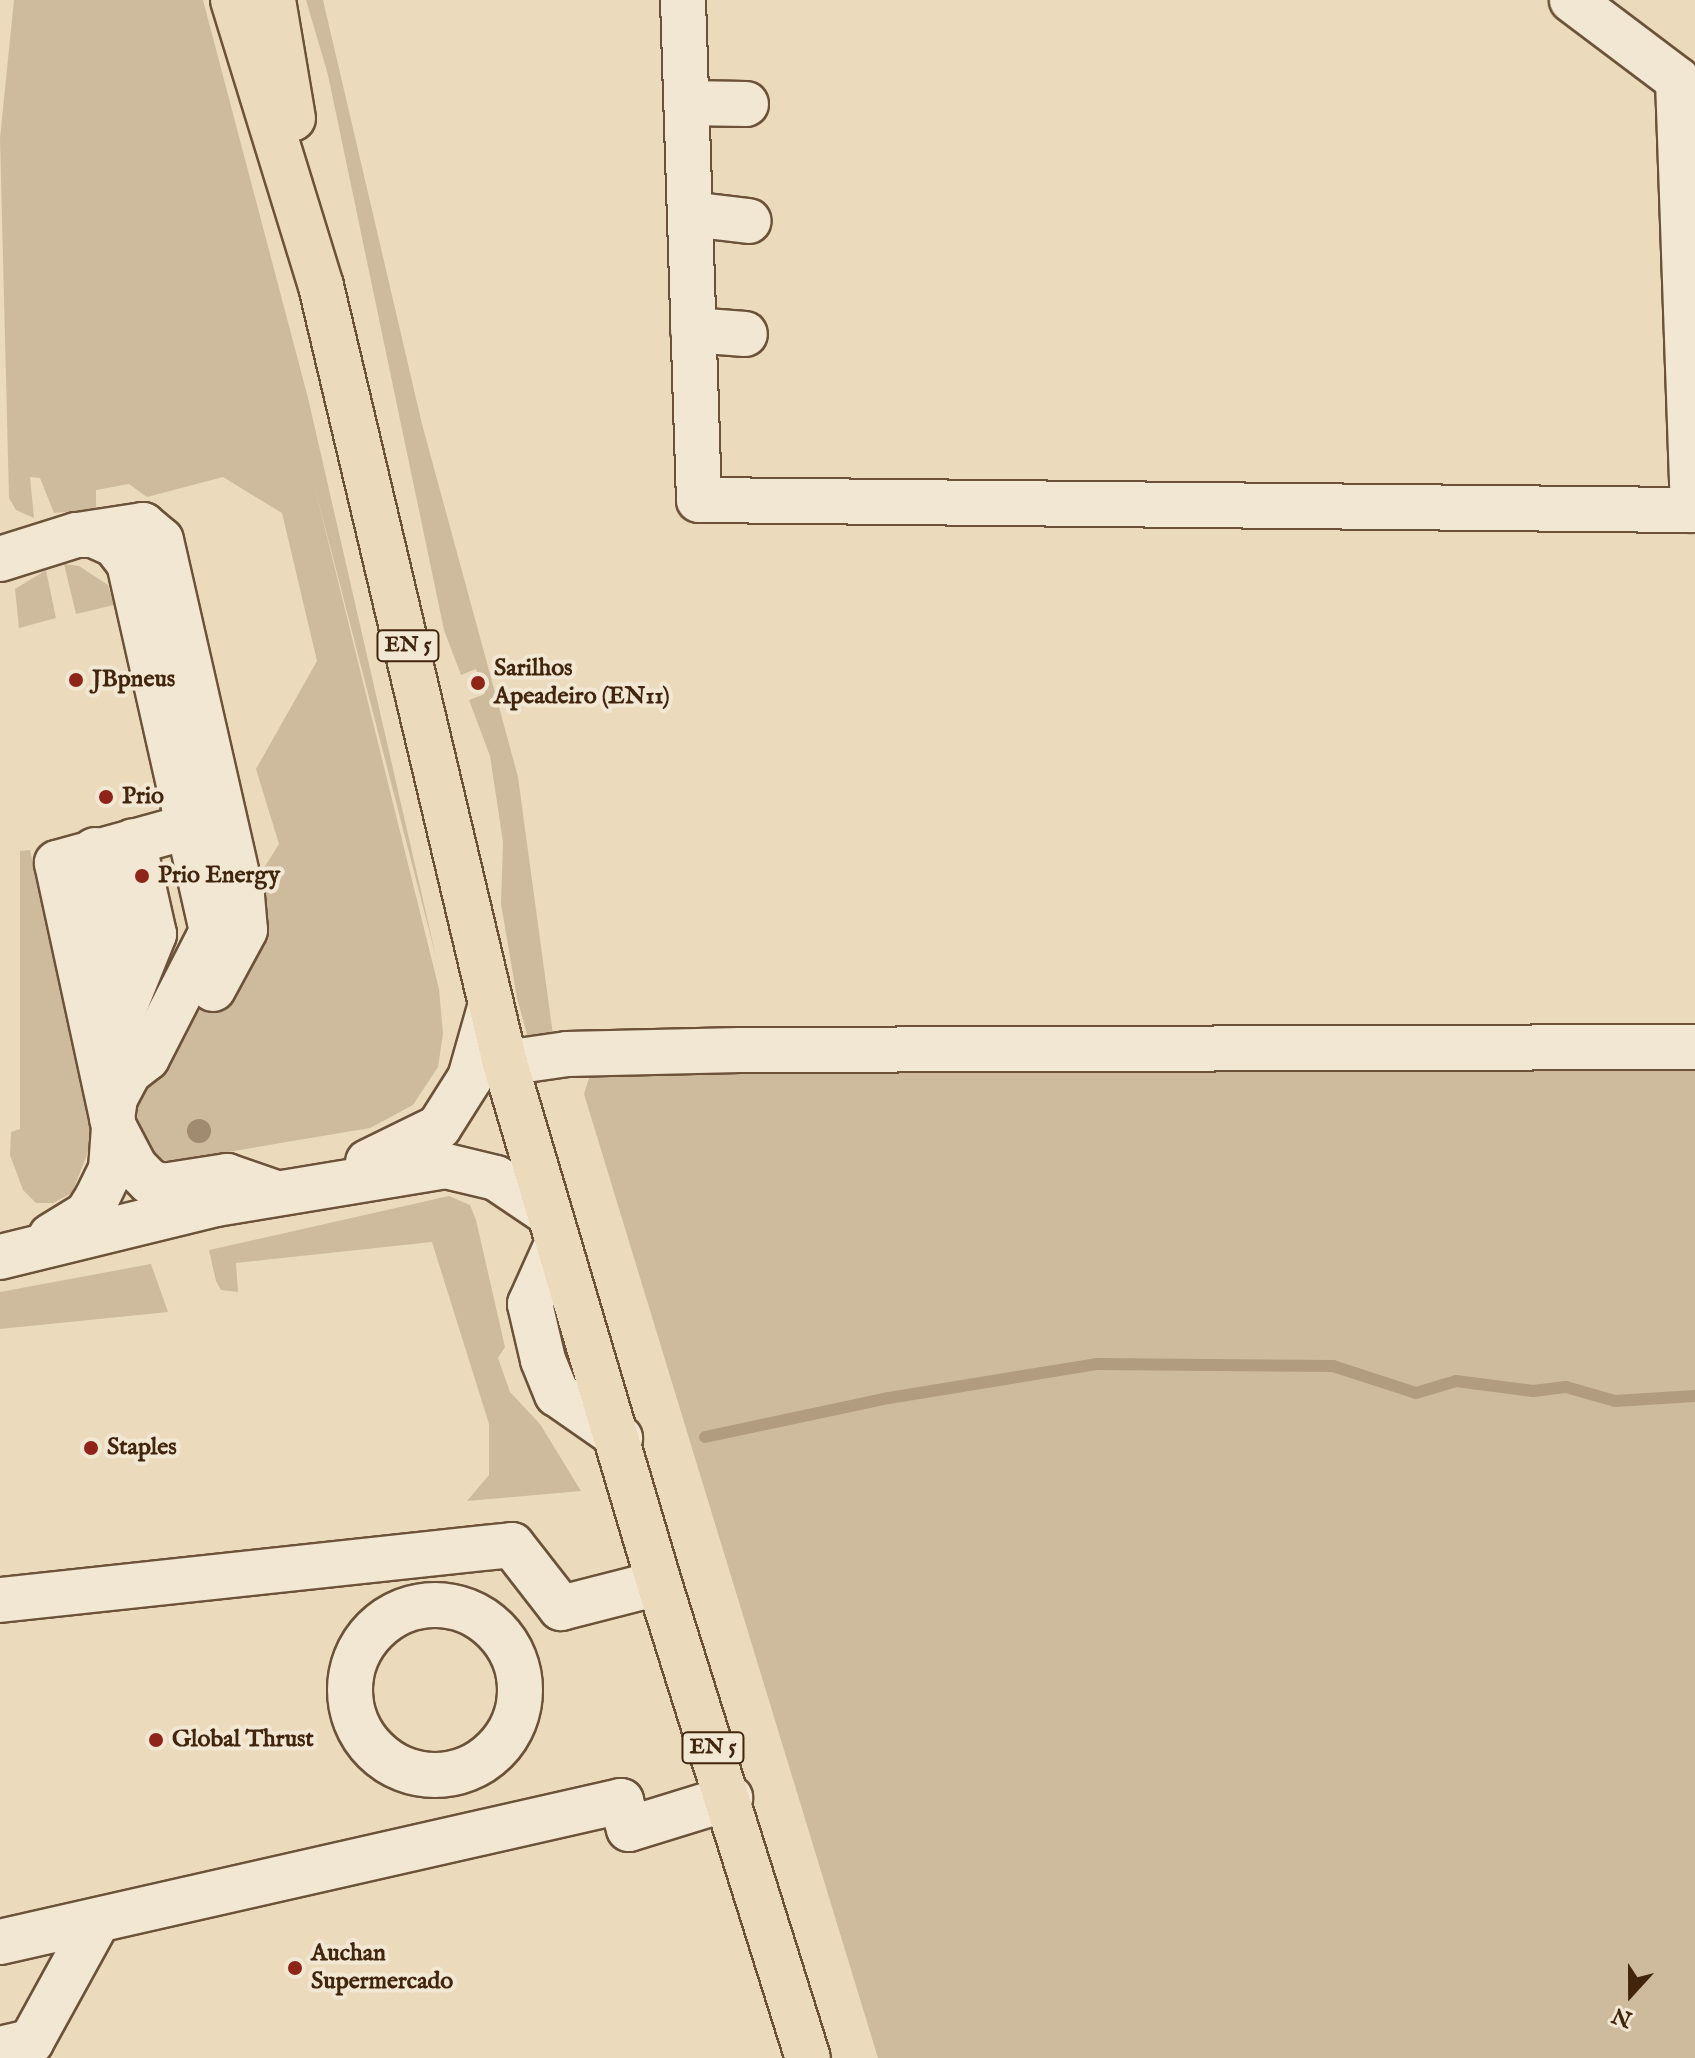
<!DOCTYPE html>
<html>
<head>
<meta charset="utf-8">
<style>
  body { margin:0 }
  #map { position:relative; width:1695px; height:2058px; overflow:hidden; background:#ebdabc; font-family:"IM FELL English",serif }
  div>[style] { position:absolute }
  .green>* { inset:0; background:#cebb9e }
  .stream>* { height:12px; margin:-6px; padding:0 6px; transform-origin:6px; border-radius:6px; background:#b29c80 }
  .roads { filter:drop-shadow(2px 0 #6c5239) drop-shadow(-2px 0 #6c5239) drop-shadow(0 2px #6c5239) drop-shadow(0 -2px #6c5239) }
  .minor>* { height:44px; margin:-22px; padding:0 22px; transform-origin:22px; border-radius:22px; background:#f2e7d3 }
  .minor>.ring { margin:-22px; padding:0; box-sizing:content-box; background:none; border:44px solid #f2e7d3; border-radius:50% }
  .major>* { height:44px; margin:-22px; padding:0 22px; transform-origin:22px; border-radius:22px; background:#ebdabc }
  .trees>* { width:24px; height:24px; margin:-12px; border-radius:50%; background:#a18b70 }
  .dots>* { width:22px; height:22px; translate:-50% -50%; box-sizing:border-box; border:4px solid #f2e7d3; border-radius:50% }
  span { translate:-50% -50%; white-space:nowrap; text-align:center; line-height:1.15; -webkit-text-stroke:8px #f2e7d3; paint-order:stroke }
  .shield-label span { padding:2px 6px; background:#f2e7d3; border:2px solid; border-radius:6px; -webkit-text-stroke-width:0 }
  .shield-label { font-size:22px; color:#42250d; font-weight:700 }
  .poi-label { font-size:24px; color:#42250d; font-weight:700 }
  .left { translate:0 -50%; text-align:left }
  .north { position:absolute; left:1591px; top:1954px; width:80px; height:80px; -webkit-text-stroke:6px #f2e7d3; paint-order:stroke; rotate:201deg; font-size:22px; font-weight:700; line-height:32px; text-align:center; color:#42250d }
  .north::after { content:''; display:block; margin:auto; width:28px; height:36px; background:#42250d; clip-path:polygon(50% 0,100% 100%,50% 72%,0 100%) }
</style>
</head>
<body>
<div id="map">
  <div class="green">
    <i style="clip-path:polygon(14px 0,203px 0,308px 398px,437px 961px,315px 488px,439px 989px,443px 1034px,438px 1067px,413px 1105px,370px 1128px,169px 1162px,149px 1153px,130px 1108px,182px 1015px,210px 1008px,247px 895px,279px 844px,256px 769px,317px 661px,282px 513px,223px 477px,147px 497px,129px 484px,96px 490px,96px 509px,54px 513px,40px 478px,30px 477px,34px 518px,16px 510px,9px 498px,0 138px)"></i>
    <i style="clip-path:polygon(306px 0,323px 0,422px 424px,518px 777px,553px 1035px,528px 1038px,517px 998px,501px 904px,503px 842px,490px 756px,469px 700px,485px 694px,476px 669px,461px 675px,444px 630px,328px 75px)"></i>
    <i style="clip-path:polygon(64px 564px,79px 566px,108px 585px,114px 605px,76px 614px)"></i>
    <i style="clip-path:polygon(46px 570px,56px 618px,19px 628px,15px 589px)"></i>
    <i style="clip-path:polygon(30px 850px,93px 1139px,72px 1193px,53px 1203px,36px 1203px,23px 1190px,10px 1155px,11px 1132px,20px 1129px,20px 851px)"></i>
    <i style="clip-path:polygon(604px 1062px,1695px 1064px,1695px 2058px,878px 2058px,584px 1094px,589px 1078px)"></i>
    <i style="clip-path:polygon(449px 1196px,470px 1205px,476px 1220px,505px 1347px,498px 1358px,510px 1392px,540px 1424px,581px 1491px,467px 1501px,489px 1475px,489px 1424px,432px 1242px,236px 1263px,238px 1292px,221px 1290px,216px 1281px,209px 1250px)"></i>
    <i style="clip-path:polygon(151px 1264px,168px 1312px,0 1329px,0 1292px)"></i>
  </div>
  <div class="stream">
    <i style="left:705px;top:1437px;width:188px;rotate:-12deg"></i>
    <i style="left:889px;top:1398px;width:210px;rotate:-9.3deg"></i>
    <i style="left:1096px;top:1364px;width:237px;rotate:0.5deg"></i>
    <i style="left:1333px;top:1366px;width:87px;rotate:18deg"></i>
    <i style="left:1416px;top:1393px;width:42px;rotate:-16.7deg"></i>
    <i style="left:1456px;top:1381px;width:78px;rotate:7.4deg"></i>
    <i style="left:1533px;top:1391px;width:33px;rotate:-7deg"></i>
    <i style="left:1566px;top:1387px;width:51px;rotate:15.9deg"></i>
    <i style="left:1615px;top:1401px;width:80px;rotate:-3.6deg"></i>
  </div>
  <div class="roads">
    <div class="minor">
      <i style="left:683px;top:0;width:500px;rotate:88.17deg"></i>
      <i style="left:699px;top:500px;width:994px;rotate:0.58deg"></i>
      <i style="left:1693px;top:510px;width:430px;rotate:-92deg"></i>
      <i style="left:1678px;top:80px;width:133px;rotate:-143deg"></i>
      <i style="left:686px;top:103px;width:60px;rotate:1deg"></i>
      <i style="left:690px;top:214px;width:59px;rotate:6.8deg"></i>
      <i style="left:693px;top:330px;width:52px;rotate:4.4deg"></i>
      <i style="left:78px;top:535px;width:66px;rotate:-8.7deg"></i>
      <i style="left:143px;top:525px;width:23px;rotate:40deg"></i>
      <i style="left:161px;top:540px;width:365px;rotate:77.2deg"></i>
      <i style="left:242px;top:896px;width:34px;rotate:85deg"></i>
      <i style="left:245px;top:930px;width:67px;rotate:118.5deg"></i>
      <i style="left:0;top:559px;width:80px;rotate:-17.5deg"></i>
      <i style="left:76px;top:535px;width:17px"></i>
      <i style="left:93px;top:535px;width:24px;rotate:24deg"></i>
      <i style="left:115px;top:545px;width:23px;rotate:52deg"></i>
      <i style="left:129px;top:563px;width:377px;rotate:77.3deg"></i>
      <i style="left:212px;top:931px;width:143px;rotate:117.1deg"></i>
      <i style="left:147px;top:1058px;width:23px;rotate:142deg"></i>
      <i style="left:129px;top:1072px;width:30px;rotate:118deg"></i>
      <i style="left:115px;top:1098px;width:21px;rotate:98deg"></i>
      <i style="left:191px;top:826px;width:139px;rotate:164.6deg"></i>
      <i style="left:57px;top:863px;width:270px;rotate:77.8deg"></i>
      <i style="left:114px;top:1127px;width:45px;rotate:62.3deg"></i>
      <i style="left:135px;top:1167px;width:21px;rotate:45deg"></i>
      <i style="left:150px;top:1182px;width:14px;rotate:17deg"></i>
      <i style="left:163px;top:1186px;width:65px;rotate:-8.9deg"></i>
      <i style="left:227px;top:1176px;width:52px;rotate:19.1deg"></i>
      <i style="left:95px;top:850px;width:94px;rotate:75.8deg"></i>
      <i style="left:118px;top:941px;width:59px;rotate:108.7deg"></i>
      <i style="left:102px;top:1063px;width:139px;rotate:-68deg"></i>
      <i style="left:154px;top:934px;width:95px;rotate:-102.7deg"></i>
      <i style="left:505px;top:1063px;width:63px;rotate:-8.3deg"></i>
      <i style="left:567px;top:1054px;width:173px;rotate:-1.3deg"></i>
      <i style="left:740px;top:1050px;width:955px;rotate:-0.18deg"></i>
      <i style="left:368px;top:1162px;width:79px;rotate:-26.2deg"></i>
      <i style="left:439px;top:1127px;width:58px;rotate:-57.7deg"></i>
      <i style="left:470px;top:1078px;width:70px;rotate:-74.2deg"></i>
      <i style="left:51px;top:1236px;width:42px;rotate:-31.4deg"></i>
      <i style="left:87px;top:1214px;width:19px;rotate:-58deg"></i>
      <i style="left:97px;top:1198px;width:32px;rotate:-64deg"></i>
      <i style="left:111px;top:1169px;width:42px;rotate:-85.9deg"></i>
      <i style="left:557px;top:1244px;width:66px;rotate:114.2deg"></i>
      <i style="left:530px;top:1304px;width:57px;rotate:76.9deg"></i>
      <i style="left:543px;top:1360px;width:37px;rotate:68deg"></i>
      <i style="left:557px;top:1394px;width:77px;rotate:34.9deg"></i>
      <i style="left:0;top:1257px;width:222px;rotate:-13.8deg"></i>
      <i style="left:216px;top:1204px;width:233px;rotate:-9.4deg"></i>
      <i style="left:446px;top:1166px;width:51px;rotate:13.5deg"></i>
      <i style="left:496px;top:1178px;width:63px;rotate:33.9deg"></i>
      <i style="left:0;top:1600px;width:515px;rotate:-6.13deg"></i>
      <i style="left:512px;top:1545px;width:80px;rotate:52.1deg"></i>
      <i style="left:561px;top:1608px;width:101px;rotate:-14.3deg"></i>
      <i class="ring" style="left:350px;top:1605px;width:126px;height:126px"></i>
      <i style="left:0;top:1942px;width:637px;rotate:-12.79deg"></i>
      <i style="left:621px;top:1801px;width:29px;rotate:74deg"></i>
      <i style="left:629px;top:1829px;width:106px;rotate:-17.1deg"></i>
      <i style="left:0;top:2049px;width:32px;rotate:-13deg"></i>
      <i style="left:31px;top:2042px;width:139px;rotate:-61.2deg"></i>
    </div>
    <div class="major">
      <i style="left:233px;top:0;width:299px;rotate:72.9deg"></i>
      <i style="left:321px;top:286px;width:798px;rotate:76.68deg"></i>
      <i style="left:505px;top:1063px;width:542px;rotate:73.5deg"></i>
      <i style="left:659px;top:1583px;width:498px;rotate:72.6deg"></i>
      <i style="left:273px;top:0;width:120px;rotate:80.4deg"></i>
    </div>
  </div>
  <div class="trees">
    <i style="left:199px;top:1131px"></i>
  </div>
  <div class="dots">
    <i style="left:76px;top:680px;background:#8f2418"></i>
    <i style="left:478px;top:683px;background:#8f2418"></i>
    <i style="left:106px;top:797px;background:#8f2418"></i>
    <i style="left:142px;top:876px;background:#8f2418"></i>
    <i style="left:91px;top:1448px;background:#8f2418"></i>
    <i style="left:156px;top:1740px;background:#8f2418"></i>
    <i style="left:295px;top:1968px;background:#8f2418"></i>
  </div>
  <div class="shield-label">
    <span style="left:408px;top:646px">EN 5</span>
    <span style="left:713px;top:1748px">EN 5</span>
  </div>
  <div class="poi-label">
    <span class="left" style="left:494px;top:683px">Sarilhos<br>Apeadeiro (EN11)</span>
    <span class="left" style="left:92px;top:680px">JBpneus</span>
    <span class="left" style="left:122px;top:797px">Prio</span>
    <span class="left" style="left:158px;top:876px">Prio Energy</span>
    <span class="left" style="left:107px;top:1448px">Staples</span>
    <span class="left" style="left:172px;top:1740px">Global Thrust</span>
    <span class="left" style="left:311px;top:1968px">Auchan<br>Supermercado</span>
  </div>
  <div class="north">N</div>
</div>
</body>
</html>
